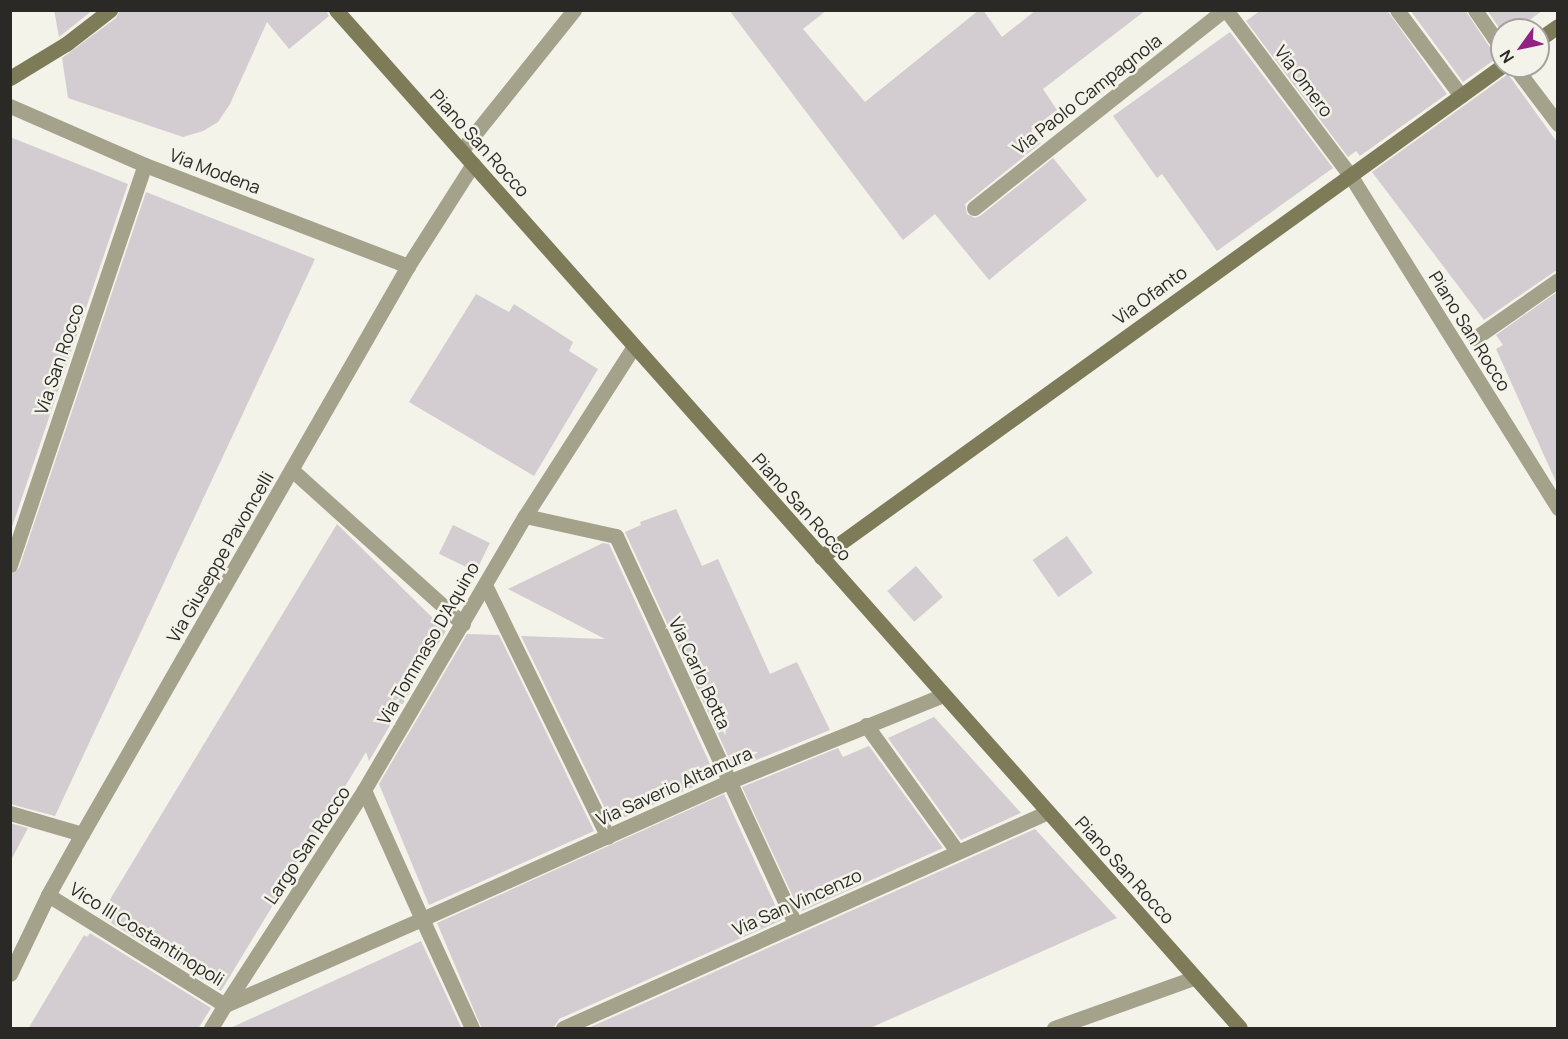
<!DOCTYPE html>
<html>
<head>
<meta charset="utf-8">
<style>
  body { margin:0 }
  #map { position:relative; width:1568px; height:1039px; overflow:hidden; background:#f3f3ea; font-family:Manrope,sans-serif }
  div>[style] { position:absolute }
  .building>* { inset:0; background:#d3ccd1; transform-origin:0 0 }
  .lane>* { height:15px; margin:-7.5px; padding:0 7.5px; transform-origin:7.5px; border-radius:7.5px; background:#a4a28a }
  .street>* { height:15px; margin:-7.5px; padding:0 7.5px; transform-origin:7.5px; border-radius:7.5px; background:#a4a28a }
  .secondary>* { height:15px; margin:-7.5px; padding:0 7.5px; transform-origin:7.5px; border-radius:7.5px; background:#7e7b58 }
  span { translate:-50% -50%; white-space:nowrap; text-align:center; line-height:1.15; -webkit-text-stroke:5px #f3f3ea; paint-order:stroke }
  .street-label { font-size:18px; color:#2a2926 }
  .frame { position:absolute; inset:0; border:12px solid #2a2926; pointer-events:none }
  .north { position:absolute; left:1490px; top:18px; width:60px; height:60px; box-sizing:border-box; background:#f3f3ea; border:2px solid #a3a29c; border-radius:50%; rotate:237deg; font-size:16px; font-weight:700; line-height:24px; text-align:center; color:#2a2926 }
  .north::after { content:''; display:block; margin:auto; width:21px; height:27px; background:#932383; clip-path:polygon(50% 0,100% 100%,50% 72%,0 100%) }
</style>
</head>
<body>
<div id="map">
  <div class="building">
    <i style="clip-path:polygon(54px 10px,93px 10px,59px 37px)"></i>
    <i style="clip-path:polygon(120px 10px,326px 10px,329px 16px,289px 49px,267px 22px,230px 104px,218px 122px,203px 131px,183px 137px,68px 98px,62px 58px,116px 18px)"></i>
    <i style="clip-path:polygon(729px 10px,827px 10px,803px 29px,865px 102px,979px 10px,983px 10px,1002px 37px,1036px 10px,1146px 10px,1043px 89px,1057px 110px,1031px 130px,1041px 143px,965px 204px,967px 214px,975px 218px,980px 216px,1053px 158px,1087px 200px,989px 280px,935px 214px,903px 240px)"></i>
    <i style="clip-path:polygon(1261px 10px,1387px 10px,1447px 94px,1360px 156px,1356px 151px,1348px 157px,1246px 21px)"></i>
    <i style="clip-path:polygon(1410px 10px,1465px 10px,1497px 58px,1463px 82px)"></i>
    <i style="clip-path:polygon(1487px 10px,1543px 10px,1517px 30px,1502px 32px)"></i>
    <i style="clip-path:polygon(1230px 32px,1333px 168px,1217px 251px,1162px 174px,1157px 178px,1113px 116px)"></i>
    <i style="clip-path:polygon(1508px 74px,1557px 142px,1557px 270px,1484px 320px,1372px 172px)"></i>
    <i style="clip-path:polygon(10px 137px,128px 184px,10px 533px)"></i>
    <i style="clip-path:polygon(146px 192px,315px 259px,55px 816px,10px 804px,10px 575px,19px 568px)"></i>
    <i style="clip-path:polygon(1557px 292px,1557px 484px,1496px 349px,1503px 345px,1496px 335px)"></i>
    <i style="clip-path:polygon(476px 294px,509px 312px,514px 304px,573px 342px,569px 351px,598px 369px,534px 476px,409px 402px)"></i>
    <i style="clip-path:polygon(676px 509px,702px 566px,718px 559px,770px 674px,797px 662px,830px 730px,734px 769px,625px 532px,641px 525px,640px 522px)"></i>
    <i style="clip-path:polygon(337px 524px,446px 631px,369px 761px,366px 752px,221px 991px,100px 916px)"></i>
    <i style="left:453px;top:525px;width:41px;height:32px;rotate:26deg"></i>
    <i style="left:1067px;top:536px;width:45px;height:42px;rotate:55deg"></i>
    <i style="clip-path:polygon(603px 543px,609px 544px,716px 777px,612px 823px,521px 636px,605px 639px,508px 589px)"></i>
    <i style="left:916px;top:566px;width:41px;height:38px;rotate:49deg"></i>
    <i style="clip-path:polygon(467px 634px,499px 635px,594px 831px,429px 905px,379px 784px)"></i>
    <i style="clip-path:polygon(934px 717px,1021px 813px,961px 840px,888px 738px)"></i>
    <i style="clip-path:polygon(869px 746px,943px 848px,800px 912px,742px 787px,838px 748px,843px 757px)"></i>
    <i style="clip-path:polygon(724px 794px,782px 920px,559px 1019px,553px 1029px,482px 1029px,437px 923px)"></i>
    <i style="clip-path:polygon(10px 823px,28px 828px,10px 862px)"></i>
    <i style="clip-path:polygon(1035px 829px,1117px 918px,868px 1029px,586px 1029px)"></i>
    <i style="clip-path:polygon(90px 933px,211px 1008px,198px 1029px,28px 1029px,84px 935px,87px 937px)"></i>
    <i style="clip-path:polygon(421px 941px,462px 1029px,228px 1029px)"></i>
  </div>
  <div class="lane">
    <i style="left:461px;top:151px;width:181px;rotate:-51.3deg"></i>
    <i style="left:1350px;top:175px;width:393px;rotate:58deg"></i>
  </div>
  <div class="street">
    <i style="left:1226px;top:10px;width:206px;rotate:53.1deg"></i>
    <i style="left:1397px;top:10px;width:107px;rotate:53.3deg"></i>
    <i style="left:1475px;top:10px;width:47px;rotate:55.3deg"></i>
    <i style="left:1514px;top:66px;width:73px;rotate:52.8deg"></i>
    <i style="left:10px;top:106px;width:147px;rotate:23.6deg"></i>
    <i style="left:145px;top:165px;width:282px;rotate:21deg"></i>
    <i style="left:974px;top:208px;width:319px;rotate:-38.4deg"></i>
    <i style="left:1475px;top:338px;width:101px;rotate:-34.9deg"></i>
    <i style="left:292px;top:470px;width:230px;rotate:42deg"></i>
    <i style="left:525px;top:516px;width:93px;rotate:12.4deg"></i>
    <i style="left:616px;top:536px;width:427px;rotate:65.2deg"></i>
    <i style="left:10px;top:565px;width:422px;rotate:-71.4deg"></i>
    <i style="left:485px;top:585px;width:280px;rotate:64deg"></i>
    <i style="left:866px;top:725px;width:155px;rotate:54.2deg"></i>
    <i style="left:364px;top:790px;width:318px;rotate:-59.6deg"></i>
    <i style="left:525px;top:516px;width:202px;rotate:-57.3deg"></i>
    <i style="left:10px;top:813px;width:75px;rotate:16.3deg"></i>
    <i style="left:48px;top:895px;width:208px;rotate:31.9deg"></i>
    <i style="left:10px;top:974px;width:88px;rotate:-64.3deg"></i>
    <i style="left:48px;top:895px;width:70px;rotate:-60.9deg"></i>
    <i style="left:82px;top:834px;width:655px;rotate:-60.15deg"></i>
    <i style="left:408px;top:266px;width:121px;rotate:-57.5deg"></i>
    <i style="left:211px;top:1028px;width:27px;rotate:-59deg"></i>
    <i style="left:225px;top:1005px;width:256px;rotate:-57.1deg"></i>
    <i style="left:364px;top:790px;width:141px;rotate:65.8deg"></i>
    <i style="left:422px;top:919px;width:215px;rotate:156.4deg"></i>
    <i style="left:472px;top:1028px;width:120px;rotate:-114.6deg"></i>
    <i style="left:422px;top:919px;width:335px;rotate:-24.1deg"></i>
    <i style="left:728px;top:782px;width:232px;rotate:-22deg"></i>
    <i style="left:563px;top:1028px;width:531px;rotate:-24.01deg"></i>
    <i style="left:1054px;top:1028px;width:149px;rotate:-19.7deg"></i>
  </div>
  <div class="secondary">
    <i style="left:336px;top:10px;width:1361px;rotate:48.39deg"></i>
    <i style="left:1538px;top:40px;width:24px;rotate:-35deg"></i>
    <i style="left:10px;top:78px;width:66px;rotate:-31.3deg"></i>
    <i style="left:66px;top:44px;width:56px;rotate:-37.7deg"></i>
    <i style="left:821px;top:557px;width:840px;rotate:-35.79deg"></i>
  </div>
  <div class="street-label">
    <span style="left:1304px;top:81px;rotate:53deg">Via Omero</span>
    <span style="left:1087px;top:94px;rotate:-38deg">Via Paolo Campagnola</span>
    <span style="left:480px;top:143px;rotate:48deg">Piano San Rocco</span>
    <span style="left:215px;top:171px;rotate:21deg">Via Modena</span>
    <span style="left:1150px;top:295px;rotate:-36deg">Via Ofanto</span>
    <span style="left:1470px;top:331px;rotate:58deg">Piano San Rocco</span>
    <span style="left:59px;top:359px;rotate:-71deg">Via San Rocco</span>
    <span style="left:802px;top:507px;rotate:48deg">Piano San Rocco</span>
    <span style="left:220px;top:557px;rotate:-60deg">Via Giuseppe Pavoncelli</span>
    <span style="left:428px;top:643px;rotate:-60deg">Via Tommaso D'Aquino</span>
    <span style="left:700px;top:673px;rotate:65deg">Via Carlo Botta</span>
    <span style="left:674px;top:786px;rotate:-24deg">Via Saverio Altamura</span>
    <span style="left:307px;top:845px;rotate:-56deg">Largo San Rocco</span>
    <span style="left:1125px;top:870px;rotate:48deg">Piano San Rocco</span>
    <span style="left:797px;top:902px;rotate:-24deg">Via San Vincenzo</span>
    <span style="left:147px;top:934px;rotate:32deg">Vico III Costantinopoli</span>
  </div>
  <div class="frame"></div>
  <div class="north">N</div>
</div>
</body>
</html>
